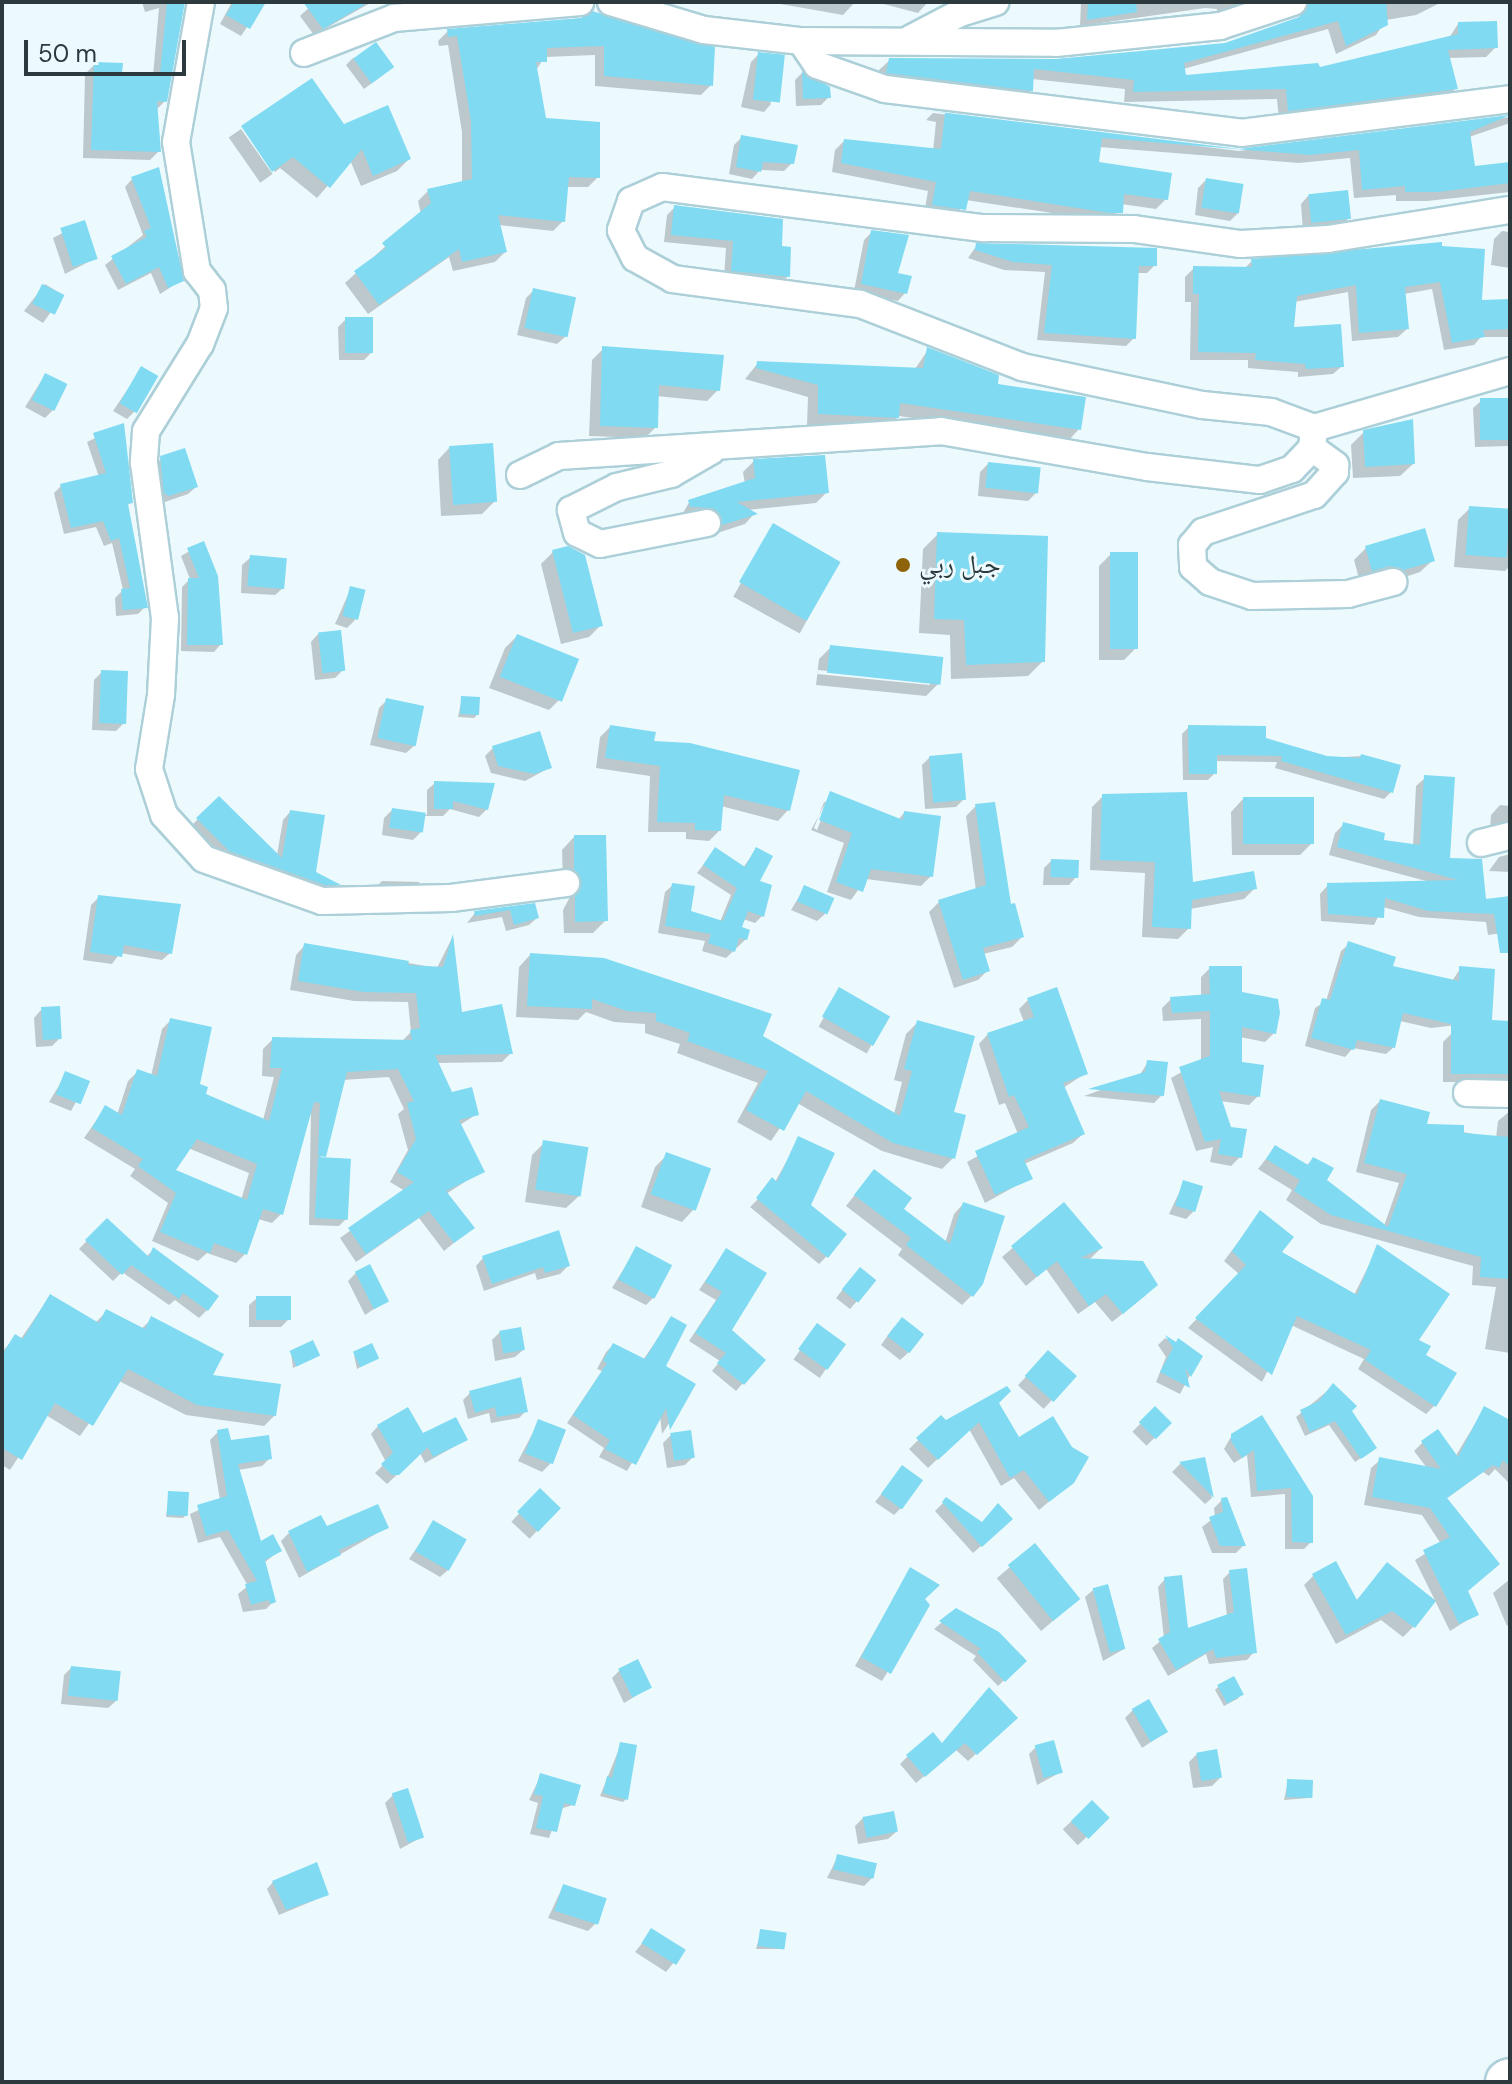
<!DOCTYPE html>
<html>
<head>
<meta charset="utf-8">
<style>
  body { margin:0 }
  #map { position:relative; width:1512px; height:2084px; overflow:hidden; background:#ecfafe; font-family:"DM Sans","Noto Naskh Arabic",sans-serif }
  div>[style] { position:absolute }
  .shadow>* { inset:0; background:#0003; transform-origin:0 0 }
  .building>* { inset:0; background:#7fdaf2; transform-origin:0 0 }
  .roads { filter:drop-shadow(2px 0 #accfd8) drop-shadow(-2px 0 #accfd8) drop-shadow(0 2px #accfd8) drop-shadow(0 -2px #accfd8) }
  .street>* { height:26px; margin:-13px; padding:0 13px; transform-origin:13px; border-radius:13px; background:#fff }
  .highway>* { height:44px; margin:-22px; padding:0 22px; transform-origin:22px; border-radius:22px; background:#fff }
  .dots>* { width:22px; height:22px; translate:-50% -50%; box-sizing:border-box; border:4px solid #ecfafe; border-radius:50% }
  span { translate:-50% -50%; white-space:nowrap; text-align:center; line-height:1.15; -webkit-text-stroke:6px #ecfafe; paint-order:stroke }
  .poi-label { font-size:26px; color:#2c3a3e }
  .left { translate:0 -50%; text-align:left }
  .frame { position:absolute; inset:0; border:4px solid #2c3a3e; pointer-events:none }
  .scale { position:absolute; left:24px; top:40px; width:162px; height:36px; box-sizing:border-box; border:4px solid #2c3a3e; border-top:0; padding-left:10px; font-size:24px; line-height:28px; white-space:nowrap; color:#2c3a3e; -webkit-text-stroke:6px #ecfafe; paint-order:stroke }
</style>
</head>
<body>
<div id="map">
  <div class="shadow">
    <i style="clip-path:polygon(142px 2px,183px 2px,165px 101px,156px 110px,159px 151px,150px 160px,83px 158px,85px 74px,95px 64px,120px 75px,153px 76px,159px 8px,145px 12px)"></i>
    <i style="clip-path:polygon(232px 2px,264px 2px,241px 36px,220px 24px)"></i>
    <i style="clip-path:polygon(315px 2px,372px 2px,314px 35px,300px 16px)"></i>
    <i style="clip-path:polygon(769px 2px,855px 2px,843px 15px)"></i>
    <i style="clip-path:polygon(876px 2px,928px 2px,918px 13px)"></i>
    <i style="clip-path:polygon(1081px 2px,1252px 2px,1217px 14px,1217px 9px,1205px 8px,1080px 26px)"></i>
    <i style="clip-path:polygon(1341px 2px,1442px 2px,1416px 15px,1386px 20px,1376px 35px,1336px 54px,1328px 29px,1183px 69px,1184px 77px,1318px 70px,1449px 38px,1458px 24px,1496px 47px,1486px 57px,1448px 58px,1455px 89px,1446px 99px,1279px 120px,1277px 99px,1124px 102px,1125px 89px,1032px 79px,1031px 90px,1021px 100px,878px 82px,879px 70px,890px 60px,1056px 61px,1226px 45px)"></i>
    <i style="clip-path:polygon(582px 20px,711px 85px,701px 95px,595px 86px,595px 55px,545px 57px,536px 70px,545px 120px,598px 177px,588px 187px,566px 187px,563px 221px,553px 231px,499px 225px,505px 252px,495px 262px,453px 271px,449px 257px,368px 314px,345px 283px,421px 214px,418px 201px,428px 191px,462px 183px,462px 132px,448px 45px,439px 46px,438px 41px,448px 31px)"></i>
    <i style="clip-path:polygon(759px 54px,771px 104px,764px 112px,741px 107px,751px 62px)"></i>
    <i style="clip-path:polygon(353px 58px,384px 74px,364px 89px,346px 65px)"></i>
    <i style="clip-path:polygon(802px 73px,828px 88px,829px 97px,821px 105px,796px 106px,795px 80px)"></i>
    <i style="clip-path:polygon(933px 113px,1239px 151px,1510px 117px,1510px 123px,1469px 137px,1473px 168px,1510px 164px,1510px 192px,1427px 201px,1396px 201px,1396px 195px,1354px 198px,1350px 158px,1299px 163px,1099px 147px,1097px 164px,1166px 199px,1156px 209px,1121px 204px,1111px 222px,966px 200px,954px 218px,924px 214px,928px 191px,832px 172px,835px 150px,844px 141px,933px 151px,936px 122px,926px 120px)"></i>
    <i style="clip-path:polygon(244px 127px,343px 127px,409px 159px,397px 171px,361px 186px,350px 160px,317px 198px,280px 168px,275px 172px)"></i>
    <i style="left:241px;top:129px;width:55px;height:15px;rotate:55deg"></i>
    <i style="clip-path:polygon(742px 137px,792px 163px,784px 171px,760px 170px,752px 179px,729px 174px,734px 145px)"></i>
    <i style="clip-path:polygon(132px 179px,182px 280px,160px 294px,151px 273px,118px 290px,105px 265px,143px 235px,125px 187px)"></i>
    <i style="clip-path:polygon(1206px 180px,1238px 213px,1230px 221px,1195px 215px,1198px 188px)"></i>
    <i style="clip-path:polygon(1308px 196px,1349px 218px,1341px 226px,1303px 231px,1301px 204px)"></i>
    <i style="clip-path:polygon(675px 207px,780px 248px,788px 276px,780px 284px,724px 278px,726px 248px,664px 242px,667px 215px)"></i>
    <i style="clip-path:polygon(83px 222px,96px 258px,65px 274px,53px 238px)"></i>
    <i style="clip-path:polygon(1502px 231px,1510px 232px,1510px 268px,1491px 265px,1494px 239px)"></i>
    <i style="clip-path:polygon(872px 232px,905px 293px,898px 301px,854px 291px,864px 240px)"></i>
    <i style="clip-path:polygon(1440px 244px,1480px 302px,1510px 301px,1510px 337px,1481px 337px,1474px 345px,1444px 350px,1432px 289px,1404px 294px,1407px 329px,1398px 337px,1352px 341px,1348px 292px,1294px 302px,1292px 329px,1342px 366px,1333px 374px,1298px 377px,1298px 372px,1248px 368px,1248px 360px,1190px 360px,1191px 302px,1185px 302px,1185px 277px,1194px 268px,1244px 269px,1252px 261px)"></i>
    <i style="clip-path:polygon(977px 245px,1155px 265px,1147px 273px,1137px 273px,1134px 338px,1126px 346px,1037px 340px,1045px 272px,1004px 270px,968px 258px)"></i>
    <i style="clip-path:polygon(45px 284px,63px 295px,43px 323px,24px 311px)"></i>
    <i style="clip-path:polygon(534px 290px,565px 337px,557px 344px,517px 335px,526px 298px)"></i>
    <i style="clip-path:polygon(346px 319px,372px 352px,364px 360px,339px 360px,338px 327px)"></i>
    <i style="clip-path:polygon(603px 349px,718px 390px,707px 401px,656px 396px,656px 427px,645px 438px,589px 436px,592px 360px)"></i>
    <i style="clip-path:polygon(928px 350px,1079px 429px,1068px 441px,899px 416px,886px 429px,807px 425px,808px 397px,745px 379px,758px 363px,915px 369px)"></i>
    <i style="clip-path:polygon(142px 368px,135px 411px,127px 419px,113px 411px)"></i>
    <i style="clip-path:polygon(45px 375px,53px 410px,45px 418px,25px 407px)"></i>
    <i style="clip-path:polygon(1510px 400px,1510px 446px,1475px 447px,1473px 408px,1481px 401px)"></i>
    <i style="clip-path:polygon(122px 425px,131px 502px,127px 506px,145px 607px,138px 614px,116px 616px,115px 598px,123px 590px,112px 543px,104px 546px,96px 527px,64px 534px,54px 493px,61px 486px,99px 477px,87px 442px)"></i>
    <i style="clip-path:polygon(1364px 432px,1413px 464px,1400px 476px,1353px 478px,1351px 445px)"></i>
    <i style="clip-path:polygon(450px 447px,495px 501px,482px 514px,441px 516px,438px 460px)"></i>
    <i style="clip-path:polygon(162px 458px,196px 487px,188px 494px,162px 503px,154px 466px)"></i>
    <i style="clip-path:polygon(754px 461px,827px 492px,816px 503px,747px 510px,754px 514px,745px 524px,711px 535px,702px 518px,680px 518px,690px 501px,745px 484px,743px 472px)"></i>
    <i style="clip-path:polygon(988px 464px,1036px 493px,1028px 501px,978px 496px,980px 472px)"></i>
    <i style="clip-path:polygon(1470px 508px,1510px 511px,1510px 566px,1505px 571px,1454px 567px,1458px 520px)"></i>
    <i style="left:773px;top:525px;width:76px;height:82px;rotate:29deg"></i>
    <i style="clip-path:polygon(938px 534px,1043px 661px,1028px 676px,951px 679px,950px 635px,919px 633px,923px 549px)"></i>
    <i style="clip-path:polygon(202px 544px,221px 644px,214px 652px,181px 651px,182px 587px,190px 579px,181px 556px)"></i>
    <i style="clip-path:polygon(1366px 548px,1433px 560px,1420px 572px,1390px 582px,1360px 582px,1354px 560px)"></i>
    <i style="clip-path:polygon(553px 552px,601px 625px,589px 637px,561px 644px,541px 564px)"></i>
    <i style="clip-path:polygon(1111px 554px,1136px 648px,1124px 660px,1099px 660px,1099px 566px)"></i>
    <i style="clip-path:polygon(250px 558px,283px 588px,275px 595px,241px 593px,242px 565px)"></i>
    <i style="clip-path:polygon(351px 588px,355px 620px,347px 628px,335px 624px)"></i>
    <i style="clip-path:polygon(318px 634px,343px 670px,335px 678px,315px 680px,311px 642px)"></i>
    <i style="clip-path:polygon(517px 636px,561px 698px,549px 710px,489px 688px,505px 648px)"></i>
    <i style="clip-path:polygon(evenodd,831px 647px,938px 684px,926px 696px,816px 685px,819px 659px,831px 647px,818px 670px,930px 681px,930px 685px,817px 674px,818px 670px)"></i>
    <i style="clip-path:polygon(102px 672px,124px 723px,116px 731px,92px 730px,94px 680px)"></i>
    <i style="clip-path:polygon(462px 698px,478px 714px,474px 718px,458px 717px)"></i>
    <i style="clip-path:polygon(387px 700px,414px 746px,406px 753px,370px 745px,379px 708px)"></i>
    <i style="clip-path:polygon(610px 727px,652px 743px,788px 810px,778px 821px,721px 806px,719px 831px,709px 841px,686px 839px,686px 832px,648px 832px,650px 776px,596px 768px,600px 737px)"></i>
    <i style="clip-path:polygon(1189px 727px,1264px 740px,1326px 758px,1362px 756px,1391px 792px,1384px 799px,1275px 768px,1277px 762px,1215px 761px,1215px 773px,1208px 780px,1183px 780px,1182px 734px)"></i>
    <i style="clip-path:polygon(493px 748px,549px 768px,525px 781px,491px 773px,485px 756px)"></i>
    <i style="clip-path:polygon(930px 757px,964px 799px,956px 807px,925px 809px,922px 765px)"></i>
    <i style="clip-path:polygon(1425px 778px,1448px 860px,1484px 901px,1510px 898px,1510px 932px,1488px 935px,1486px 922px,1419px 917px,1383px 907px,1374px 925px,1321px 921px,1320px 894px,1328px 885px,1426px 881px,1329px 855px,1335px 833px,1344px 824px,1381px 842px,1413px 846px,1416px 786px)"></i>
    <i style="clip-path:polygon(435px 783px,487px 809px,479px 817px,450px 809px,443px 816px,424px 816px,421px 832px,413px 840px,382px 835px,384px 818px,392px 810px,427px 815px,427px 790px)"></i>
    <i style="clip-path:polygon(evenodd,831px 793px,898px 820px,904px 813px,931px 876px,921px 886px,866px 879px,851px 900px,827px 892px,844px 843px,811px 830px,831px 793px,824px 802px,828px 802px,817px 830px,814px 828px,824px 802px)"></i>
    <i style="clip-path:polygon(1103px 796px,1191px 884px,1255px 888px,1244px 899px,1190px 909px,1189px 928px,1178px 939px,1142px 937px,1145px 873px,1090px 870px,1092px 807px)"></i>
    <i style="clip-path:polygon(219px 798px,277px 855px,283px 820px,290px 812px,313px 873px,337px 885px,331px 892px,221px 858px,190px 827px)"></i>
    <i style="clip-path:polygon(1243px 799px,1313px 842px,1300px 855px,1232px 855px,1231px 812px)"></i>
    <i style="clip-path:polygon(1500px 805px,1510px 806px,1510px 833px,1490px 831px,1491px 815px)"></i>
    <i style="clip-path:polygon(976px 806px,1022px 937px,1012px 947px,983px 954px,988px 970px,978px 980px,954px 988px,929px 912px,939px 902px,976px 891px,966px 816px)"></i>
    <i style="clip-path:polygon(574px 837px,606px 920px,593px 933px,564px 933px,563px 910px,571px 895px,563px 883px,562px 850px)"></i>
    <i style="clip-path:polygon(756px 849px,762px 916px,755px 923px,743px 919px,740px 929px,746px 939px,726px 958px,702px 951px,705px 941px,658px 933px,665px 892px,673px 885px,689px 912px,720px 922px,731px 895px,697px 873px,715px 850px,743px 868px)"></i>
    <i style="clip-path:polygon(1510px 854px,1510px 872px,1489px 871px,1499px 857px)"></i>
    <i style="clip-path:polygon(1051px 861px,1076px 877px,1069px 885px,1043px 885px,1044px 868px)"></i>
    <i style="clip-path:polygon(382px 881px,420px 882px,413px 890px,374px 889px)"></i>
    <i style="clip-path:polygon(805px 887px,825px 914px,817px 921px,791px 910px)"></i>
    <i style="clip-path:polygon(99px 897px,170px 953px,162px 960px,120px 953px,112px 964px,83px 960px,91px 905px)"></i>
    <i style="clip-path:polygon(534px 905px,537px 918px,529px 925px,506px 931px,502px 917px,467px 923px,475px 913px)"></i>
    <i style="clip-path:polygon(evenodd,452px 938px,460px 1015px,511px 1053px,502px 1062px,437px 1063px,451px 1094px,477px 1114px,460px 1125px,482px 1171px,446px 1194px,472px 1228px,444px 1251px,419px 1218px,356px 1262px,340px 1238px,405px 1191px,390px 1182px,408px 1150px,398px 1114px,404px 1109px,389px 1077px,343px 1080px,320px 1159px,347px 1218px,339px 1226px,309px 1225px,311px 1110px,281px 1214px,272px 1223px,258px 1219px,245px 1254px,236px 1263px,207px 1253px,198px 1261px,152px 1241px,168px 1203px,130px 1176px,135px 1169px,84px 1138px,105px 1108px,117px 1115px,128px 1081px,138px 1071px,151px 1076px,162px 1029px,171px 1020px,203px 1096px,263px 1120px,274px 1077px,262px 1076px,263px 1049px,272px 1040px,401px 1042px,411px 1032px,408px 1002px,354px 1001px,290px 990px,296px 955px,305px 945px,437px 968px,452px 938px,188px 1148px,249px 1173px,241px 1200px,173px 1171px,188px 1148px)"></i>
    <i style="clip-path:polygon(1349px 944px,1390px 968px,1452px 981px,1460px 969px,1482px 1022px,1431px 1028px,1400px 1021px,1394px 1047px,1386px 1054px,1353px 1048px,1345px 1057px,1305px 1046px,1315px 1008px,1326px 1001px,1341px 951px)"></i>
    <i style="clip-path:polygon(530px 955px,761px 1037px,894px 1114px,902px 1082px,894px 1080px,906px 1034px,918px 1022px,952px 1113px,953px 1158px,942px 1169px,882px 1151px,797px 1103px,771px 1141px,737px 1122px,758px 1083px,677px 1053px,680px 1044px,645px 1033px,645px 1024px,614px 1022px,586px 1012px,578px 1020px,516px 1017px,519px 967px)"></i>
    <i style="clip-path:polygon(1210px 968px,1274px 1033px,1265px 1042px,1240px 1037px,1240px 1064px,1258px 1096px,1249px 1105px,1220px 1101px,1240px 1157px,1231px 1166px,1210px 1162px,1213px 1147px,1196px 1151px,1171px 1078px,1201px 1061px,1201px 1019px,1163px 1021px,1162px 1008px,1171px 999px,1201px 997px,1201px 977px)"></i>
    <i style="left:839px;top:990px;width:55px;height:42px;rotate:29deg"></i>
    <i style="clip-path:polygon(1028px 1000px,1086px 1073px,1063px 1088px,1083px 1134px,1073px 1143px,1024px 1164px,1030px 1178px,985px 1203px,967px 1162px,1018px 1134px,1005px 1103px,999px 1105px,979px 1044px,988px 1034px,1024px 1022px,1019px 1009px)"></i>
    <i style="clip-path:polygon(41px 1010px,60px 1038px,52px 1046px,36px 1047px,34px 1018px)"></i>
    <i style="clip-path:polygon(1452px 1033px,1510px 1038px,1510px 1090px,1502px 1082px,1443px 1082px,1443px 1042px)"></i>
    <i style="clip-path:polygon(1148px 1062px,1162px 1095px,1154px 1103px,1084px 1096px,1139px 1076px)"></i>
    <i style="clip-path:polygon(66px 1074px,87px 1082px,71px 1111px,49px 1102px)"></i>
    <i style="clip-path:polygon(1380px 1101px,1424px 1125px,1496px 1138px,1498px 1121px,1510px 1111px,1510px 1353px,1485px 1349px,1496px 1287px,1472px 1285px,1473px 1266px,1321px 1224px,1286px 1200px,1292px 1190px,1258px 1169px,1275px 1147px,1306px 1166px,1313px 1159px,1324px 1181px,1384px 1226px,1399px 1183px,1356px 1172px,1371px 1110px)"></i>
    <i style="clip-path:polygon(799px 1139px,808px 1206px,827px 1256px,819px 1264px,750px 1207px,775px 1182px)"></i>
    <i style="clip-path:polygon(544px 1143px,579px 1196px,566px 1208px,525px 1202px,532px 1155px)"></i>
    <i style="clip-path:polygon(667px 1155px,708px 1169px,694px 1209px,682px 1222px,641px 1207px,655px 1167px)"></i>
    <i style="clip-path:polygon(865px 1182px,945px 1243px,954px 1214px,963px 1204px,972px 1295px,962px 1305px,898px 1255px,902px 1249px,846px 1206px)"></i>
    <i style="clip-path:polygon(1184px 1182px,1193px 1212px,1186px 1219px,1169px 1214px)"></i>
    <i style="clip-path:polygon(1064px 1204px,1101px 1248px,1089px 1260px,1146px 1295px,1112px 1322px,1095px 1302px,1078px 1314px,1046px 1269px,1026px 1286px,1002px 1257px)"></i>
    <i style="clip-path:polygon(1260px 1213px,1279px 1253px,1354px 1295px,1378px 1247px,1423px 1356px,1435px 1405px,1426px 1414px,1358px 1369px,1364px 1359px,1291px 1325px,1262px 1382px,1188px 1328px,1239px 1274px,1224px 1261px)"></i>
    <i style="clip-path:polygon(107px 1220px,146px 1257px,153px 1250px,207px 1310px,199px 1318px,175px 1300px,169px 1305px,122px 1272px,113px 1281px,79px 1249px)"></i>
    <i style="clip-path:polygon(636px 1249px,654px 1297px,646px 1305px,612px 1288px)"></i>
    <i style="clip-path:polygon(726px 1250px,730px 1331px,763px 1360px,736px 1391px,712px 1371px,720px 1361px,689px 1341px,716px 1300px,699px 1290px)"></i>
    <i style="clip-path:polygon(483px 1258px,568px 1266px,560px 1274px,537px 1280px,535px 1273px,484px 1291px,476px 1266px)"></i>
    <i style="clip-path:polygon(356px 1273px,386px 1301px,365px 1315px,348px 1281px)"></i>
    <i style="clip-path:polygon(852px 1278px,857px 1301px,850px 1309px,836px 1298px)"></i>
    <i style="clip-path:polygon(50px 1296px,95px 1323px,106px 1312px,141px 1329px,152px 1319px,210px 1377px,275px 1415px,264px 1426px,186px 1415px,119px 1381px,80px 1436px,46px 1415px,10px 1470px,2px 1465px,2px 1352px,15px 1337px,20px 1340px)"></i>
    <i style="clip-path:polygon(257px 1298px,289px 1319px,281px 1327px,249px 1327px,249px 1305px)"></i>
    <i style="clip-path:polygon(671px 1319px,663px 1366px,694px 1385px,662px 1434px,660px 1416px,627px 1471px,599px 1457px,604px 1448px,567px 1423px,602px 1371px,597px 1369px,606px 1352px,613px 1345px,643px 1360px)"></i>
    <i style="left:817px;top:1326px;width:32px;height:41px;rotate:35deg"></i>
    <i style="clip-path:polygon(894px 1327px,908px 1353px,900px 1360px,881px 1345px)"></i>
    <i style="clip-path:polygon(500px 1332px,523px 1350px,515px 1357px,495px 1361px,492px 1340px)"></i>
    <i style="clip-path:polygon(1165px 1338px,1200px 1356px,1180px 1394px,1156px 1382px,1166px 1357px,1158px 1345px)"></i>
    <i style="clip-path:polygon(291px 1353px,314px 1358px,293px 1368px)"></i>
    <i style="left:1048px;top:1353px;width:35px;height:44px;rotate:43deg"></i>
    <i style="clip-path:polygon(354px 1355px,377px 1358px,357px 1369px)"></i>
    <i style="clip-path:polygon(1333px 1386px,1370px 1452px,1355px 1462px,1329px 1425px,1305px 1436px,1296px 1417px)"></i>
    <i style="clip-path:polygon(470px 1393px,526px 1411px,519px 1418px,491px 1423px,489px 1413px,468px 1419px,463px 1400px)"></i>
    <i style="clip-path:polygon(996px 1403px,1018px 1440px,1072px 1482px,1039px 1510px,1014px 1478px,1001px 1486px,969px 1429px,928px 1468px,909px 1449px,941px 1418px,946px 1423px)"></i>
    <i style="left:1155px;top:1409px;width:20px;height:32px;rotate:45deg"></i>
    <i style="clip-path:polygon(1484px 1409px,1510px 1422px,1510px 1484px,1495px 1469px,1489px 1476px,1483px 1472px,1446px 1499px,1466px 1592px,1477px 1614px,1450px 1631px,1415px 1560px,1441px 1544px,1422px 1515px,1364px 1505px,1371px 1468px,1380px 1460px,1427px 1468px,1414px 1451px,1423px 1442px,1455px 1457px)"></i>
    <i style="clip-path:polygon(1261px 1417px,1311px 1497px,1311px 1542px,1304px 1549px,1285px 1549px,1285px 1494px,1251px 1497px,1247px 1455px,1234px 1463px,1224px 1449px,1232px 1435px)"></i>
    <i style="clip-path:polygon(539px 1421px,550px 1464px,542px 1472px,518px 1461px)"></i>
    <i style="clip-path:polygon(378px 1426px,422px 1436px,466px 1440px,425px 1463px,420px 1453px,387px 1484px,375px 1473px,386px 1462px,371px 1434px)"></i>
    <i style="clip-path:polygon(218px 1432px,230px 1443px,270px 1458px,262px 1466px,238px 1470px,259px 1543px,280px 1550px,264px 1563px,274px 1601px,266px 1609px,243px 1612px,238px 1594px,248px 1586px,220px 1537px,198px 1543px,190px 1514px,220px 1500px,210px 1440px)"></i>
    <i style="clip-path:polygon(671px 1435px,693px 1457px,685px 1465px,667px 1468px,663px 1443px)"></i>
    <i style="clip-path:polygon(1203px 1459px,1212px 1498px,1205px 1504px,1172px 1472px,1180px 1464px)"></i>
    <i style="clip-path:polygon(902px 1468px,902px 1507px,894px 1515px,875px 1502px)"></i>
    <i style="left:540px;top:1491px;width:25px;height:42px;rotate:43deg"></i>
    <i style="clip-path:polygon(169px 1493px,187px 1514px,183px 1518px,166px 1517px)"></i>
    <i style="clip-path:polygon(947px 1499px,982px 1524px,1003px 1527px,973px 1553px,935px 1511px)"></i>
    <i style="clip-path:polygon(1222px 1500px,1244px 1545px,1236px 1553px,1212px 1553px,1202px 1527px,1215px 1517px,1214px 1508px)"></i>
    <i style="clip-path:polygon(434px 1523px,448px 1570px,440px 1577px,409px 1559px)"></i>
    <i style="clip-path:polygon(386px 1528px,299px 1578px,281px 1541px,289px 1533px)"></i>
    <i style="left:1035px;top:1546px;width:69px;height:50px;rotate:50deg"></i>
    <i style="clip-path:polygon(1387px 1565px,1413px 1627px,1403px 1637px,1381px 1620px,1336px 1644px,1304px 1585px,1314px 1575px,1355px 1602px)"></i>
    <i style="clip-path:polygon(910px 1570px,928px 1606px,882px 1681px,855px 1666px)"></i>
    <i style="clip-path:polygon(1230px 1572px,1254px 1652px,1247px 1660px,1209px 1664px,1206px 1654px,1168px 1676px,1152px 1648px,1164px 1638px,1158px 1587px,1165px 1579px,1186px 1631px,1227px 1617px,1223px 1579px)"></i>
    <i style="clip-path:polygon(1510px 1579px,1510px 1624px,1507px 1626px,1493px 1593px)"></i>
    <i style="clip-path:polygon(1093px 1590px,1124px 1649px,1103px 1661px,1085px 1597px)"></i>
    <i style="clip-path:polygon(956px 1610px,1024px 1661px,998px 1686px,973px 1660px,976px 1656px,934px 1629px)"></i>
    <i style="clip-path:polygon(71px 1668px,116px 1701px,108px 1708px,61px 1704px,64px 1675px)"></i>
    <i style="clip-path:polygon(620px 1670px,649px 1688px,624px 1703px,612px 1678px)"></i>
    <i style="clip-path:polygon(1218px 1687px,1239px 1698px,1224px 1706px,1215px 1690px)"></i>
    <i style="clip-path:polygon(989px 1690px,1007px 1726px,968px 1761px,956px 1750px,916px 1783px,900px 1764px,907px 1757px,942px 1746px)"></i>
    <i style="clip-path:polygon(1133px 1710px,1166px 1732px,1142px 1748px,1125px 1718px)"></i>
    <i style="clip-path:polygon(621px 1744px,626px 1799px,623px 1802px,600px 1796px)"></i>
    <i style="clip-path:polygon(1036px 1747px,1061px 1772px,1037px 1785px,1029px 1754px)"></i>
    <i style="clip-path:polygon(1197px 1754px,1220px 1778px,1212px 1786px,1193px 1788px,1189px 1762px)"></i>
    <i style="clip-path:polygon(541px 1775px,573px 1805px,560px 1809px,549px 1838px,530px 1834px,538px 1803px,529px 1800px)"></i>
    <i style="clip-path:polygon(1288px 1781px,1309px 1798px,1284px 1800px)"></i>
    <i style="clip-path:polygon(393px 1795px,422px 1837px,400px 1849px,385px 1803px)"></i>
    <i style="left:1092px;top:1802px;width:22px;height:40px;rotate:47deg"></i>
    <i style="clip-path:polygon(863px 1818px,896px 1832px,888px 1839px,858px 1844px,855px 1826px)"></i>
    <i style="clip-path:polygon(838px 1856px,872px 1878px,864px 1886px,827px 1878px)"></i>
    <i style="clip-path:polygon(273px 1882px,327px 1895px,279px 1915px,267px 1889px)"></i>
    <i style="clip-path:polygon(563px 1886px,596px 1923px,588px 1931px,548px 1918px)"></i>
    <i style="clip-path:polygon(652px 1931px,683px 1951px,666px 1972px,635px 1952px)"></i>
    <i style="clip-path:polygon(761px 1931px,783px 1949px,756px 1949px)"></i>
  </div>
  <div class="building">
    <i style="clip-path:polygon(167px 2px,185px 2px,167px 102px,157px 101px,161px 152px,91px 150px,94px 62px,123px 63px,122px 73px,160px 74px)"></i>
    <i style="clip-path:polygon(234px 2px,266px 2px,250px 29px,226px 15px)"></i>
    <i style="clip-path:polygon(303px 2px,369px 2px,323px 29px)"></i>
    <i style="clip-path:polygon(1088px 2px,1136px 2px,1137px 12px,1087px 20px)"></i>
    <i style="clip-path:polygon(1309px 2px,1386px 2px,1388px 25px,1346px 46px,1338px 21px,1184px 63px,1186px 75px,1318px 63px,1320px 67px,1458px 34px,1458px 22px,1497px 21px,1498px 48px,1448px 50px,1458px 89px,1288px 111px,1286px 89px,1133px 92px,1134px 80px,1034px 69px,1033px 91px,886px 73px,889px 58px,1056px 59px,1225px 43px,1299px 17px)"></i>
    <i style="clip-path:polygon(592px 11px,715px 47px,713px 86px,604px 76px,604px 46px,547px 48px,547px 62px,536px 62px,546px 118px,600px 122px,600px 178px,569px 177px,565px 222px,498px 215px,507px 252px,462px 262px,459px 249px,379px 305px,354px 271px,386px 248px,382px 243px,431px 203px,427px 189px,472px 179px,471px 121px,457px 36px,448px 37px,447px 29px,581px 18px)"></i>
    <i style="left:376px;top:42px;width:31px;height:28px;rotate:54deg"></i>
    <i style="left:758px;top:52px;width:27px;height:48px;rotate:6deg"></i>
    <i style="clip-path:polygon(802px 71px,830px 87px,831px 98px,803px 99px)"></i>
    <i style="clip-path:polygon(312px 78px,344px 124px,388px 105px,411px 159px,373px 176px,362px 149px,330px 188px,293px 157px,272px 172px,241px 126px)"></i>
    <i style="clip-path:polygon(932px 111px,1239px 149px,1510px 115px,1470px 132px,1475px 166px,1510px 162px,1510px 183px,1438px 192px,1405px 192px,1405px 186px,1362px 190px,1359px 150px,1310px 155px,1102px 138px,1099px 162px,1172px 173px,1168px 200px,1124px 194px,1123px 213px,1109px 213px,970px 191px,966px 210px,932px 205px,936px 182px,841px 163px,844px 139px,941px 149px,945px 113px)"></i>
    <i style="clip-path:polygon(741px 135px,798px 145px,794px 164px,763px 162px,761px 172px,736px 167px)"></i>
    <i style="clip-path:polygon(159px 167px,184px 281px,168px 288px,159px 267px,126px 284px,111px 256px,147px 237px,144px 231px,151px 228px,131px 177px)"></i>
    <i style="left:1206px;top:178px;width:38px;height:30px;rotate:9deg"></i>
    <i style="left:1348px;top:190px;width:29px;height:40px;rotate:84deg"></i>
    <i style="clip-path:polygon(674px 205px,783px 219px,782px 246px,791px 247px,790px 277px,731px 271px,733px 241px,671px 235px)"></i>
    <i style="left:85px;top:220px;width:41px;height:26px;rotate:72deg"></i>
    <i style="clip-path:polygon(871px 230px,909px 235px,898px 273px,912px 276px,907px 294px,861px 284px)"></i>
    <i style="clip-path:polygon(1442px 242px,1442px 246px,1485px 249px,1482px 300px,1510px 299px,1510px 329px,1483px 330px,1485px 337px,1452px 343px,1440px 282px,1405px 287px,1409px 329px,1359px 333px,1356px 285px,1297px 296px,1294px 327px,1341px 324px,1344px 367px,1306px 369px,1305px 364px,1255px 360px,1256px 353px,1198px 352px,1199px 294px,1193px 294px,1193px 266px,1252px 267px,1251px 259px)"></i>
    <i style="clip-path:polygon(976px 243px,1157px 248px,1157px 266px,1139px 266px,1136px 339px,1044px 333px,1052px 265px,1013px 262px,975px 250px)"></i>
    <i style="left:42px;top:284px;width:25px;height:22px;rotate:26deg"></i>
    <i style="left:533px;top:288px;width:44px;height:41px;rotate:12deg"></i>
    <i style="left:345px;top:317px;width:28px;height:36px"></i>
    <i style="clip-path:polygon(602px 346px,724px 355px,720px 391px,659px 385px,658px 428px,600px 426px)"></i>
    <i style="clip-path:polygon(927px 347px,999px 375px,998px 384px,1086px 397px,1081px 430px,900px 403px,899px 418px,818px 414px,818px 385px,756px 368px,757px 361px,923px 368px)"></i>
    <i style="left:141px;top:366px;width:20px;height:43px;rotate:30deg"></i>
    <i style="left:45px;top:373px;width:25px;height:30px;rotate:26deg"></i>
    <i style="left:1510px;top:398px;width:42px;height:30px;rotate:90deg"></i>
    <i style="clip-path:polygon(1413px 419px,1415px 464px,1365px 467px,1363px 430px)"></i>
    <i style="clip-path:polygon(124px 423px,133px 503px,128px 504px,148px 608px,123px 610px,121px 589px,130px 588px,119px 538px,111px 541px,103px 521px,71px 528px,60px 484px,106px 473px,93px 433px)"></i>
    <i style="left:493px;top:443px;width:59px;height:44px;rotate:86deg"></i>
    <i style="clip-path:polygon(185px 448px,198px 487px,169px 496px,164px 493px,160px 456px)"></i>
    <i style="clip-path:polygon(825px 455px,829px 493px,737px 502px,758px 514px,722px 525px,713px 508px,690px 507px,688px 500px,755px 478px,753px 459px)"></i>
    <i style="left:988px;top:462px;width:53px;height:26px;rotate:6deg"></i>
    <i style="left:1469px;top:506px;width:41px;height:49px;rotate:4deg"></i>
    <i style="left:773px;top:523px;width:78px;height:68px;rotate:30deg"></i>
    <i style="clip-path:polygon(1425px 528px,1435px 561px,1404px 570px,1390px 566px,1372px 571px,1365px 546px)"></i>
    <i style="clip-path:polygon(937px 532px,1048px 536px,1045px 662px,966px 665px,964px 620px,934px 619px)"></i>
    <i style="clip-path:polygon(204px 541px,218px 576px,223px 645px,187px 645px,188px 578px,199px 578px,187px 548px)"></i>
    <i style="clip-path:polygon(568px 546px,585px 555px,603px 626px,573px 633px,552px 550px)"></i>
    <i style="left:1110px;top:552px;width:28px;height:97px"></i>
    <i style="left:250px;top:555px;width:37px;height:31px;rotate:5deg"></i>
    <i style="left:350px;top:586px;width:16px;height:31px;rotate:14deg"></i>
    <i style="left:341px;top:630px;width:41px;height:23px;rotate:84deg"></i>
    <i style="left:517px;top:634px;width:67px;height:46px;rotate:22deg"></i>
    <i style="left:830px;top:645px;width:114px;height:28px;rotate:6deg"></i>
    <i style="left:101px;top:670px;width:27px;height:53px;rotate:2deg"></i>
    <i style="left:461px;top:696px;width:19px;height:18px;rotate:3deg"></i>
    <i style="left:386px;top:698px;width:39px;height:41px;rotate:12deg"></i>
    <i style="clip-path:polygon(610px 725px,656px 732px,654px 741px,690px 743px,800px 770px,790px 811px,724px 795px,721px 831px,695px 830px,695px 823px,657px 822px,660px 766px,605px 758px)"></i>
    <i style="clip-path:polygon(1188px 725px,1266px 726px,1266px 738px,1327px 756px,1360px 758px,1361px 754px,1401px 765px,1393px 793px,1281px 761px,1282px 756px,1217px 755px,1217px 774px,1189px 774px)"></i>
    <i style="clip-path:polygon(540px 731px,552px 768px,534px 774px,498px 766px,492px 746px)"></i>
    <i style="left:962px;top:753px;width:47px;height:33px;rotate:85deg"></i>
    <i style="clip-path:polygon(1424px 775px,1455px 777px,1450px 858px,1482px 859px,1486px 899px,1510px 896px,1510px 953px,1500px 953px,1494px 914px,1428px 911px,1385px 898px,1384px 918px,1328px 914px,1327px 883px,1458px 880px,1337px 847px,1343px 822px,1385px 833px,1384px 840px,1420px 845px)"></i>
    <i style="clip-path:polygon(434px 781px,495px 783px,488px 810px,453px 801px,453px 809px,434px 809px)"></i>
    <i style="clip-path:polygon(830px 791px,903px 820px,904px 811px,941px 816px,933px 877px,871px 869px,863px 892px,836px 882px,852px 833px,819px 820px)"></i>
    <i style="clip-path:polygon(1187px 792px,1193px 882px,1254px 871px,1257px 889px,1192px 900px,1191px 929px,1152px 927px,1155px 862px,1100px 860px,1102px 794px)"></i>
    <i style="clip-path:polygon(219px 796px,282px 858px,290px 810px,325px 815px,316px 872px,341px 885px,325px 885px,229px 851px,196px 818px)"></i>
    <i style="left:1243px;top:797px;width:71px;height:47px"></i>
    <i style="clip-path:polygon(995px 802px,1011px 904px,1015px 903px,1024px 937px,983px 948px,990px 971px,963px 980px,938px 900px,986px 885px,975px 804px)"></i>
    <i style="left:392px;top:808px;width:34px;height:20px;rotate:8deg"></i>
    <i style="clip-path:polygon(574px 835px,606px 835px,608px 921px,575px 922px,575px 896px,582px 882px,574px 870px)"></i>
    <i style="clip-path:polygon(715px 847px,745px 867px,756px 847px,773px 856px,760px 881px,772px 885px,764px 917px,748px 911px,742px 927px,750px 930px,747px 940px,739px 938px,735px 952px,708px 943px,711px 934px,665px 926px,672px 883px,695px 886px,691px 911px,723px 921px,737px 888px,703px 865px)"></i>
    <i style="left:1051px;top:859px;width:28px;height:18px;rotate:2deg"></i>
    <i style="left:804px;top:885px;width:33px;height:18px;rotate:23deg"></i>
    <i style="clip-path:polygon(98px 895px,181px 904px,172px 954px,124px 945px,122px 957px,90px 952px)"></i>
    <i style="clip-path:polygon(535px 903px,539px 918px,514px 925px,510px 910px,475px 916px,474px 911px)"></i>
    <i style="clip-path:polygon(evenodd,453px 934px,462px 1012px,502px 1004px,513px 1054px,435px 1055px,452px 1092px,472px 1087px,479px 1115px,459px 1120px,485px 1172px,446px 1191px,475px 1228px,454px 1243px,429px 1211px,366px 1254px,348px 1228px,414px 1182px,397px 1172px,416px 1139px,407px 1103px,414px 1101px,398px 1069px,347px 1072px,326px 1157px,318px 1156px,320px 1103px,314px 1102px,283px 1215px,263px 1209px,247px 1255px,214px 1243px,210px 1253px,160px 1232px,176px 1193px,138px 1166px,143px 1159px,92px 1128px,105px 1105px,122px 1115px,137px 1069px,157px 1076px,170px 1018px,212px 1027px,200px 1084px,208px 1087px,206px 1094px,269px 1121px,282px 1068px,270px 1068px,272px 1037px,412px 1040px,410px 1030px,420px 1028px,416px 993px,364px 992px,298px 981px,304px 943px,409px 961px,408px 965px,443px 967px,453px 934px,197px 1139px,257px 1164px,247px 1200px,176px 1170px,197px 1139px)"></i>
    <i style="clip-path:polygon(1348px 941px,1396px 957px,1393px 966px,1459px 981px,1459px 966px,1495px 969px,1492px 1020px,1510px 1021px,1510px 1074px,1451px 1074px,1451px 1024px,1403px 1013px,1395px 1048px,1357px 1040px,1354px 1050px,1311px 1038px,1322px 998px,1330px 1000px)"></i>
    <i style="clip-path:polygon(530px 953px,604px 958px,772px 1014px,763px 1036px,900px 1116px,912px 1071px,904px 1069px,917px 1020px,975px 1036px,954px 1112px,966px 1115px,955px 1159px,893px 1143px,806px 1091px,784px 1131px,746px 1110px,768px 1071px,687px 1041px,690px 1033px,656px 1021px,656px 1013px,627px 1011px,592px 999px,592px 1009px,527px 1006px)"></i>
    <i style="clip-path:polygon(1209px 966px,1242px 966px,1242px 992px,1278px 999px,1280px 1013px,1276px 1034px,1242px 1027px,1242px 1062px,1264px 1065px,1260px 1097px,1219px 1091px,1231px 1127px,1247px 1129px,1242px 1158px,1218px 1154px,1221px 1139px,1205px 1142px,1179px 1067px,1210px 1056px,1210px 1011px,1172px 1013px,1170px 997px,1210px 994px)"></i>
    <i style="left:839px;top:987px;width:59px;height:34px;rotate:30deg"></i>
    <i style="clip-path:polygon(1057px 987px,1088px 1074px,1063px 1083px,1085px 1134px,1024px 1160px,1033px 1179px,995px 1195px,975px 1151px,1029px 1127px,1014px 1095px,1009px 1097px,987px 1033px,1034px 1017px,1027px 998px)"></i>
    <i style="left:60px;top:1006px;width:33px;height:19px;rotate:87deg"></i>
    <i style="clip-path:polygon(1147px 1060px,1168px 1062px,1164px 1096px,1088px 1089px,1145px 1072px)"></i>
    <i style="left:65px;top:1071px;width:27px;height:25px;rotate:22deg"></i>
    <i style="clip-path:polygon(1380px 1099px,1430px 1112px,1427px 1124px,1464px 1125px,1464px 1133px,1510px 1137px,1510px 1279px,1480px 1277px,1481px 1257px,1331px 1215px,1294px 1191px,1300px 1180px,1266px 1159px,1275px 1145px,1308px 1165px,1313px 1157px,1334px 1168px,1327px 1180px,1388px 1227px,1407px 1174px,1364px 1163px)"></i>
    <i style="clip-path:polygon(798px 1136px,835px 1153px,811px 1205px,847px 1234px,828px 1258px,756px 1198px,772px 1177px,777px 1182px)"></i>
    <i style="left:543px;top:1140px;width:46px;height:50px;rotate:9deg"></i>
    <i style="left:666px;top:1152px;width:48px;height:45px;rotate:20deg"></i>
    <i style="left:318px;top:1157px;width:33px;height:61px;rotate:3deg"></i>
    <i style="clip-path:polygon(874px 1169px,912px 1198px,904px 1209px,950px 1244px,963px 1202px,1005px 1216px,983px 1284px,973px 1297px,906px 1245px,911px 1238px,854px 1195px)"></i>
    <i style="left:1183px;top:1180px;width:21px;height:27px;rotate:17deg"></i>
    <i style="clip-path:polygon(1064px 1202px,1103px 1248px,1080px 1258px,1143px 1261px,1158px 1285px,1123px 1314px,1106px 1294px,1089px 1306px,1057px 1261px,1037px 1277px,1011px 1246px)"></i>
    <i style="clip-path:polygon(1260px 1210px,1294px 1237px,1282px 1252px,1357px 1295px,1377px 1244px,1450px 1294px,1419px 1340px,1431px 1346px,1426px 1355px,1457px 1373px,1436px 1407px,1365px 1360px,1371px 1350px,1297px 1316px,1272px 1375px,1195px 1318px,1246px 1265px,1232px 1251px)"></i>
    <i style="clip-path:polygon(107px 1218px,149px 1257px,153px 1247px,219px 1296px,208px 1311px,183px 1293px,179px 1299px,131px 1265px,122px 1275px,85px 1240px)"></i>
    <i style="clip-path:polygon(559px 1230px,570px 1266px,545px 1273px,543px 1267px,492px 1284px,482px 1256px)"></i>
    <i style="left:636px;top:1246px;width:41px;height:38px;rotate:28deg"></i>
    <i style="clip-path:polygon(726px 1248px,767px 1273px,732px 1330px,766px 1360px,744px 1385px,717px 1363px,726px 1353px,695px 1333px,722px 1292px,705px 1282px)"></i>
    <i style="left:370px;top:1264px;width:42px;height:17px;rotate:63deg"></i>
    <i style="left:860px;top:1267px;width:21px;height:29px;rotate:39deg"></i>
    <i style="clip-path:polygon(50px 1294px,99px 1323px,106px 1309px,145px 1329px,151px 1316px,224px 1354px,213px 1375px,281px 1384px,276px 1416px,197px 1405px,128px 1369px,93px 1426px,55px 1403px,22px 1460px,2px 1448px,2px 1355px,15px 1334px,23px 1339px)"></i>
    <i style="left:256px;top:1296px;width:35px;height:24px"></i>
    <i style="clip-path:polygon(671px 1316px,687px 1325px,666px 1366px,696px 1384px,670px 1430px,666px 1408px,636px 1465px,605px 1449px,610px 1440px,573px 1415px,607px 1363px,603px 1361px,613px 1343px,645px 1359px)"></i>
    <i style="left:902px;top:1317px;width:28px;height:24px;rotate:38deg"></i>
    <i style="left:817px;top:1323px;width:36px;height:32px;rotate:36deg"></i>
    <i style="left:521px;top:1327px;width:23px;height:22px;rotate:80deg"></i>
    <i style="clip-path:polygon(1165px 1335px,1176px 1342px,1178px 1338px,1203px 1356px,1191px 1377px,1185px 1368px,1190px 1388px,1160px 1372px,1173px 1348px)"></i>
    <i style="left:313px;top:1340px;width:17px;height:26px;rotate:65deg"></i>
    <i style="left:372px;top:1343px;width:17px;height:21px;rotate:65deg"></i>
    <i style="left:1048px;top:1350px;width:39px;height:35px;rotate:42deg"></i>
    <i style="clip-path:polygon(521px 1377px,528px 1412px,497px 1417px,495px 1407px,475px 1413px,469px 1391px)"></i>
    <i style="clip-path:polygon(1333px 1383px,1357px 1406px,1352px 1411px,1377px 1448px,1361px 1459px,1335px 1421px,1310px 1432px,1300px 1410px,1319px 1401px)"></i>
    <i style="clip-path:polygon(1007px 1386px,1011px 1391px,999px 1403px,1019px 1437px,1053px 1416px,1072px 1447px,1089px 1457px,1074px 1483px,1049px 1502px,1024px 1470px,1010px 1478px,979px 1422px,938px 1460px,916px 1438px,941px 1415px,946px 1420px)"></i>
    <i style="left:1155px;top:1406px;width:24px;height:23px;rotate:45deg"></i>
    <i style="clip-path:polygon(1484px 1406px,1510px 1420px,1510px 1467px,1503px 1460px,1499px 1468px,1493px 1465px,1447px 1498px,1500px 1564px,1468px 1591px,1479px 1615px,1459px 1624px,1423px 1550px,1450px 1537px,1430px 1508px,1372px 1497px,1379px 1457px,1441px 1469px,1421px 1441px,1438px 1429px,1458px 1457px)"></i>
    <i style="clip-path:polygon(408px 1407px,423px 1433px,456px 1417px,468px 1440px,433px 1457px,428px 1447px,399px 1475px,392px 1475px,381px 1464px,393px 1453px,377px 1425px)"></i>
    <i style="clip-path:polygon(1262px 1415px,1313px 1496px,1313px 1543px,1292px 1542px,1291px 1488px,1257px 1491px,1254px 1450px,1242px 1458px,1231px 1441px,1231px 1434px)"></i>
    <i style="left:538px;top:1419px;width:30px;height:37px;rotate:21deg"></i>
    <i style="clip-path:polygon(228px 1428px,231px 1440px,269px 1435px,272px 1459px,238px 1464px,261px 1541px,273px 1534px,282px 1551px,265px 1560px,276px 1602px,271px 1604px,268px 1600px,251px 1605px,245px 1584px,257px 1581px,228px 1530px,206px 1536px,197px 1505px,227px 1496px,217px 1430px)"></i>
    <i style="left:691px;top:1430px;width:28px;height:21px;rotate:82deg"></i>
    <i style="clip-path:polygon(1205px 1457px,1214px 1498px,1179px 1462px)"></i>
    <i style="left:902px;top:1465px;width:26px;height:36px;rotate:36deg"></i>
    <i style="left:540px;top:1488px;width:29px;height:33px;rotate:44deg"></i>
    <i style="left:168px;top:1491px;width:21px;height:24px;rotate:3deg"></i>
    <i style="clip-path:polygon(946px 1497px,982px 1522px,998px 1503px,1013px 1519px,982px 1547px,942px 1502px)"></i>
    <i style="clip-path:polygon(1227px 1497px,1244px 1541px,1246px 1546px,1220px 1546px,1209px 1517px,1223px 1512px,1221px 1498px)"></i>
    <i style="clip-path:polygon(378px 1504px,389px 1528px,339px 1550px,341px 1555px,307px 1572px,288px 1531px,321px 1515px,327px 1526px)"></i>
    <i style="left:433px;top:1520px;width:39px;height:36px;rotate:30deg"></i>
    <i style="left:1035px;top:1543px;width:72px;height:35px;rotate:51deg"></i>
    <i style="clip-path:polygon(1336px 1561px,1357px 1600px,1387px 1562px,1436px 1601px,1415px 1628px,1392px 1611px,1346px 1635px,1312px 1574px)"></i>
    <i style="clip-path:polygon(910px 1567px,940px 1585px,925px 1599px,930px 1605px,891px 1674px,861px 1657px)"></i>
    <i style="clip-path:polygon(1247px 1568px,1257px 1653px,1216px 1658px,1213px 1649px,1176px 1670px,1158px 1639px,1170px 1632px,1164px 1577px,1182px 1575px,1188px 1628px,1234px 1612px,1229px 1570px)"></i>
    <i style="left:1108px;top:1584px;width:67px;height:16px;rotate:75deg"></i>
    <i style="clip-path:polygon(956px 1608px,999px 1632px,1027px 1661px,1005px 1682px,977px 1652px,981px 1649px,939px 1621px)"></i>
    <i style="left:638px;top:1659px;width:32px;height:22px;rotate:64deg"></i>
    <i style="left:71px;top:1666px;width:50px;height:30px;rotate:6deg"></i>
    <i style="left:1234px;top:1676px;width:21px;height:19px;rotate:62deg"></i>
    <i style="clip-path:polygon(989px 1687px,1018px 1718px,977px 1755px,965px 1743px,925px 1777px,906px 1755px,933px 1732px,942px 1743px)"></i>
    <i style="left:1149px;top:1699px;width:38px;height:20px;rotate:60deg"></i>
    <i style="left:1054px;top:1740px;width:34px;height:20px;rotate:75deg"></i>
    <i style="clip-path:polygon(620px 1742px,637px 1745px,628px 1800px,603px 1793px,607px 1776px,612px 1778px)"></i>
    <i style="left:1217px;top:1749px;width:29px;height:21px;rotate:80deg"></i>
    <i style="clip-path:polygon(540px 1773px,581px 1785px,575px 1806px,564px 1803px,557px 1832px,536px 1828px,543px 1796px,534px 1794px)"></i>
    <i style="left:1287px;top:1779px;width:26px;height:18px;rotate:2deg"></i>
    <i style="left:408px;top:1788px;width:52px;height:17px;rotate:72deg"></i>
    <i style="left:1092px;top:1800px;width:25px;height:30px;rotate:45deg"></i>
    <i style="left:894px;top:1811px;width:21px;height:32px;rotate:79deg"></i>
    <i style="left:837px;top:1854px;width:41px;height:16px;rotate:13deg"></i>
    <i style="clip-path:polygon(317px 1862px,329px 1895px,286px 1910px,272px 1881px)"></i>
    <i style="left:563px;top:1884px;width:46px;height:28px;rotate:18deg"></i>
    <i style="left:651px;top:1928px;width:41px;height:18px;rotate:32deg"></i>
    <i style="left:760px;top:1929px;width:27px;height:17px;rotate:8deg"></i>
  </div>
  <div class="roads">
    <div class="street">
      <i style="left:201px;top:2px;width:142px;rotate:100.1deg"></i>
      <i style="left:176px;top:142px;width:131px;rotate:80.8deg"></i>
      <i style="left:197px;top:271px;width:24px;rotate:52deg"></i>
      <i style="left:212px;top:290px;width:18px;rotate:84deg"></i>
      <i style="left:214px;top:308px;width:39px;rotate:111deg"></i>
      <i style="left:200px;top:344px;width:102px;rotate:121.8deg"></i>
      <i style="left:146px;top:431px;width:32px;rotate:94deg"></i>
      <i style="left:144px;top:463px;width:156px;rotate:82.3deg"></i>
      <i style="left:165px;top:618px;width:77px;rotate:93deg"></i>
      <i style="left:161px;top:695px;width:75px;rotate:99.2deg"></i>
      <i style="left:149px;top:769px;width:48px;rotate:71.9deg"></i>
      <i style="left:164px;top:815px;width:59px;rotate:47.7deg"></i>
      <i style="left:204px;top:859px;width:125px;rotate:19.6deg"></i>
      <i style="left:322px;top:901px;width:129px;rotate:-1.3deg"></i>
      <i style="left:451px;top:898px;width:116px;rotate:-7.4deg"></i>
      <i style="left:611px;top:2px;width:97px;rotate:16.8deg"></i>
      <i style="left:704px;top:30px;width:98px;rotate:6.5deg"></i>
      <i style="left:801px;top:41px;width:255px;rotate:0.4deg"></i>
      <i style="left:1056px;top:43px;width:165px;rotate:-5.9deg"></i>
      <i style="left:1220px;top:26px;width:77px;rotate:-18.2deg"></i>
      <i style="left:910px;top:39px;width:56px;rotate:-27.5deg"></i>
      <i style="left:960px;top:13px;width:37px;rotate:-17deg"></i>
      <i style="left:801px;top:41px;width:29px;rotate:56deg"></i>
      <i style="left:817px;top:65px;width:72px;rotate:19.4deg"></i>
      <i style="left:885px;top:89px;width:359px;rotate:7deg"></i>
      <i style="left:1241px;top:133px;width:271px;rotate:-7.2deg"></i>
      <i style="left:304px;top:53px;width:97px;rotate:-21.3deg"></i>
      <i style="left:394px;top:18px;width:187px;rotate:-4.9deg"></i>
      <i style="left:1314px;top:428px;width:204px;rotate:-16.2deg"></i>
      <i style="left:1312px;top:448px;width:29px;rotate:36deg"></i>
      <i style="left:1335px;top:465px;width:7px;rotate:90deg"></i>
      <i style="left:1335px;top:472px;width:31px;rotate:132deg"></i>
      <i style="left:1314px;top:495px;width:117px;rotate:161.6deg"></i>
      <i style="left:1203px;top:532px;width:17px;rotate:130deg"></i>
      <i style="left:1192px;top:545px;width:22px;rotate:87deg"></i>
      <i style="left:1193px;top:567px;width:23px;rotate:41deg"></i>
      <i style="left:1210px;top:582px;width:44px;rotate:18.4deg"></i>
      <i style="left:1252px;top:596px;width:96px;rotate:-1.2deg"></i>
      <i style="left:1348px;top:594px;width:47px;rotate:-14.9deg"></i>
      <i style="left:520px;top:475px;width:43px;rotate:-26deg"></i>
      <i style="left:559px;top:456px;width:383px;rotate:-3.7deg"></i>
      <i style="left:941px;top:431px;width:209px;rotate:9.9deg"></i>
      <i style="left:1147px;top:467px;width:114px;rotate:6.6deg"></i>
      <i style="left:1260px;top:480px;width:34px;rotate:-19deg"></i>
      <i style="left:1292px;top:469px;width:29px;rotate:-46deg"></i>
      <i style="left:1312px;top:448px;width:20px;rotate:-84deg"></i>
      <i style="left:1314px;top:428px;width:46px;rotate:-159.6deg"></i>
      <i style="left:1271px;top:412px;width:69px;rotate:-174.2deg"></i>
      <i style="left:1202px;top:405px;width:184px;rotate:-168.1deg"></i>
      <i style="left:1022px;top:367px;width:174px;rotate:-158.7deg"></i>
      <i style="left:860px;top:304px;width:189px;rotate:-172.4deg"></i>
      <i style="left:673px;top:279px;width:43px;rotate:-151.1deg"></i>
      <i style="left:635px;top:258px;width:31px;rotate:-117deg"></i>
      <i style="left:621px;top:230px;width:31px;rotate:-71deg"></i>
      <i style="left:631px;top:201px;width:34px;rotate:-24deg"></i>
      <i style="left:662px;top:187px;width:325px;rotate:7.3deg"></i>
      <i style="left:984px;top:228px;width:150px;rotate:0.4deg"></i>
      <i style="left:1134px;top:229px;width:108px;rotate:8deg"></i>
      <i style="left:1241px;top:244px;width:87px;rotate:-3.3deg"></i>
      <i style="left:1328px;top:239px;width:184px;rotate:-9.1deg"></i>
      <i style="left:707px;top:523px;width:109px;rotate:168.9deg"></i>
      <i style="left:600px;top:544px;width:25px;rotate:-154deg"></i>
      <i style="left:577px;top:533px;width:24px;rotate:-105deg"></i>
      <i style="left:571px;top:510px;width:51px;rotate:-26.6deg"></i>
      <i style="left:617px;top:487px;width:56px;rotate:-13.5deg"></i>
      <i style="left:671px;top:474px;width:46px;rotate:-29.9deg"></i>
      <i style="left:1481px;top:843px;width:30px;rotate:-14deg"></i>
      <i style="left:1467px;top:1093px;width:43px;rotate:1.3deg"></i>
    </div>
    <div class="highway">
      <i style="left:1508px;top:2082px;width:2px;rotate:-27deg"></i>
    </div>
  </div>
  <div class="dots">
    <i style="left:903px;top:565px;background:#8e6309"></i>
  </div>
  <div class="poi-label">
    <span class="left" style="left:919px;top:565px">جبل ربي</span>
  </div>
  <div class="frame"></div>
  <div class="scale">50 m</div>
</div>
</body>
</html>
